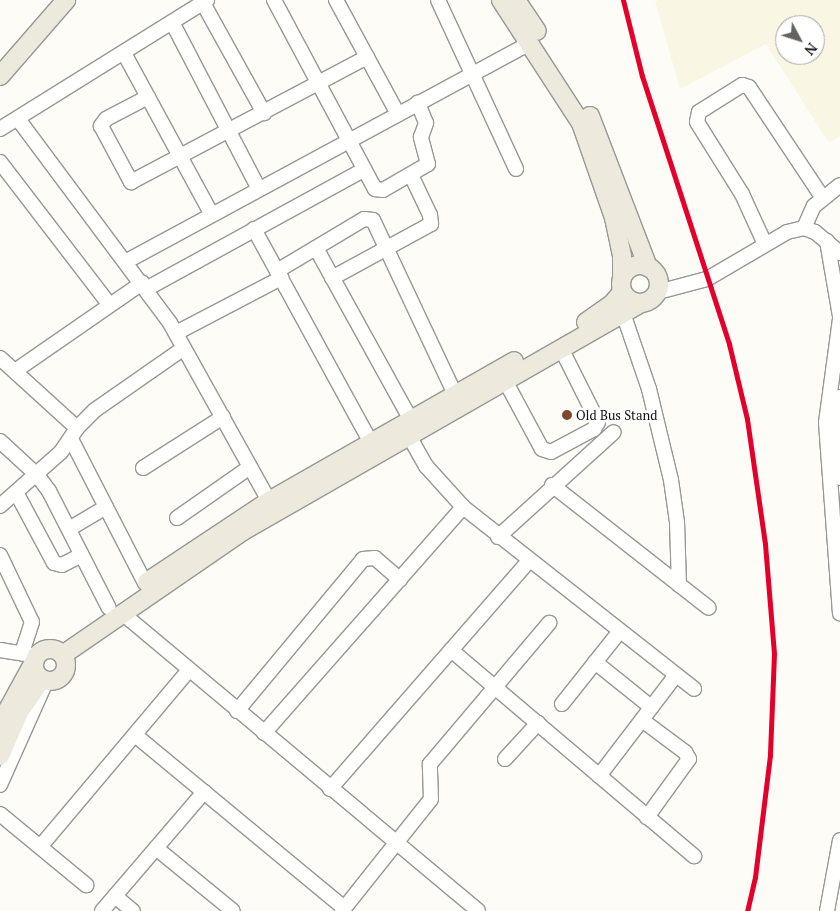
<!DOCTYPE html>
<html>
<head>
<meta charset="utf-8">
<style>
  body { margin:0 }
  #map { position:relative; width:840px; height:911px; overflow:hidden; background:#fdfcf7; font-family:"PT Serif",serif }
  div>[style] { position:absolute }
  .farmland>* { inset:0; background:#f9f7e4 }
  .roads { filter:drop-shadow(1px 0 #979795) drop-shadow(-1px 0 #979795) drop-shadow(0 1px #979795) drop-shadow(0 -1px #979795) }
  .minor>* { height:14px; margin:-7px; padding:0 7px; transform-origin:7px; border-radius:7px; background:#fffffe }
  .major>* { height:18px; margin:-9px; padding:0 9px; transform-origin:9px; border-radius:9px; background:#ede9dc }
  .major>.ring { margin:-9px; padding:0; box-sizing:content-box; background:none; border:18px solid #ede9dc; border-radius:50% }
  .rail-1>* { height:5px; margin:-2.5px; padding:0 2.5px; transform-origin:2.5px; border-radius:2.5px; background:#e4002b }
  .dots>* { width:14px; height:14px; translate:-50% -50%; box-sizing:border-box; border:2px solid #fff; border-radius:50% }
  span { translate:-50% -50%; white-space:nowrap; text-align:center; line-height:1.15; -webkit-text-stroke:5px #fff; paint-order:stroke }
  .bus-label { font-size:13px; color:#111 }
  .left { translate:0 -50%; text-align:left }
  .north { position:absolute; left:775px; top:15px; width:50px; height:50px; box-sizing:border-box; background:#fff; border:1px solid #a0a0a0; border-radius:50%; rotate:130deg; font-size:14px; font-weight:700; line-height:20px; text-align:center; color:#111 }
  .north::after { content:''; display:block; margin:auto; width:18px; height:22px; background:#646362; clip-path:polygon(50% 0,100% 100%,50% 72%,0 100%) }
</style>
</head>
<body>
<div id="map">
  <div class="farmland">
    <i style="clip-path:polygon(evenodd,658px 0,840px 0,840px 136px,829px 143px,766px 44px,680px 89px,655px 1px,658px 0,785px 25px,815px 25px,815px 55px,785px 55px,785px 25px)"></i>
  </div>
  <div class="roads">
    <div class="minor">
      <i style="left:274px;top:0;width:214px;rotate:61.9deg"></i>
      <i style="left:375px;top:189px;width:8px;rotate:7deg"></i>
      <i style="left:383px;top:190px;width:52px;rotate:-30deg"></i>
      <i style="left:428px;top:164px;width:28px;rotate:-105deg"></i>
      <i style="left:421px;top:137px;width:15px;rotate:-70deg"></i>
      <i style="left:426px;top:123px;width:22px;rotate:-112deg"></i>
      <i style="left:336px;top:0;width:130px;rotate:61.5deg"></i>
      <i style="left:438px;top:0;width:186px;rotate:65.2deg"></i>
      <i style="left:203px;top:3px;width:126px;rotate:61deg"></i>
      <i style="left:172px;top:22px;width:188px;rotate:62.5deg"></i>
      <i style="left:124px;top:53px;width:184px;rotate:61.5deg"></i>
      <i style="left:148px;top:97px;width:47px;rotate:152.4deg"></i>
      <i style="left:106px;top:119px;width:9px;rotate:126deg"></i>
      <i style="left:101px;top:126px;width:64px;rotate:61.8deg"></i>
      <i style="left:131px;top:182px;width:267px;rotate:-27.9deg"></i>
      <i style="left:18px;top:119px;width:254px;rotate:53.3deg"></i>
      <i style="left:170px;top:323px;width:212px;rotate:60.9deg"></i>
      <i style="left:0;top:129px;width:244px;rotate:-31.9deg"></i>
      <i style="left:0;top:162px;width:179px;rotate:52.5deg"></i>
      <i style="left:804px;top:228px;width:24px;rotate:-66deg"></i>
      <i style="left:814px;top:206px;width:33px;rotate:-39deg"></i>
      <i style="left:254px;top:229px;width:244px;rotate:61.3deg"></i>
      <i style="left:827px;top:241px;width:76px;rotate:80.2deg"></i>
      <i style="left:764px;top:242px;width:53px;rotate:-114.6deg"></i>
      <i style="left:742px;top:194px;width:85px;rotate:-122deg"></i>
      <i style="left:697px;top:122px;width:10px;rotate:-79deg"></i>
      <i style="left:699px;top:112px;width:51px;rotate:-32.1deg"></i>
      <i style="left:742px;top:85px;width:7px;rotate:16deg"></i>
      <i style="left:749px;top:87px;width:132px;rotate:56.4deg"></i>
      <i style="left:316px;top:248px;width:196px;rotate:61.1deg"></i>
      <i style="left:127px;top:261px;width:458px;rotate:-28.4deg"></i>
      <i style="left:277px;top:271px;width:101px;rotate:-30.9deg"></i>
      <i style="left:364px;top:219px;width:9px;rotate:6deg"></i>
      <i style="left:373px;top:220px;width:192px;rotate:64.8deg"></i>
      <i style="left:332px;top:278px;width:113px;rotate:-28.6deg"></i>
      <i style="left:431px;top:224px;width:9px;rotate:-96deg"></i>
      <i style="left:430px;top:215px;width:44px;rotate:-115.4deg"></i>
      <i style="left:146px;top:289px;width:247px;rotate:-28.7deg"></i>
      <i style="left:658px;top:292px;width:51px;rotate:-14.9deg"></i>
      <i style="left:707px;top:279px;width:93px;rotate:-30.4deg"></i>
      <i style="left:787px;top:232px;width:17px;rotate:-13deg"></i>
      <i style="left:804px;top:228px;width:12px;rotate:20deg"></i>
      <i style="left:815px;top:232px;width:33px;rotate:40deg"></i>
      <i style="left:623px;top:313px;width:80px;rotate:71.1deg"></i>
      <i style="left:649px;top:389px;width:94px;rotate:76.4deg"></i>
      <i style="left:671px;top:480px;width:42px;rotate:81.9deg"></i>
      <i style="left:677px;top:522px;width:63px;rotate:88.2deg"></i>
      <i style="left:840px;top:319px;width:105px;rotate:97.7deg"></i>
      <i style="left:826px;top:423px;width:191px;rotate:85.8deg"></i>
      <i style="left:176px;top:333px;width:119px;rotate:-27.6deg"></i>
      <i style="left:0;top:358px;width:104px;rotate:42.3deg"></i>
      <i style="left:15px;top:371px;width:155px;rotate:-34.7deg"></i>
      <i style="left:501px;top:373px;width:86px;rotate:61.7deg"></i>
      <i style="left:542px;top:449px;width:9px;rotate:18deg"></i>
      <i style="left:551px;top:452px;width:49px;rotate:-28.1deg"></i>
      <i style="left:594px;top:429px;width:8px;rotate:-60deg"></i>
      <i style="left:598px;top:422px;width:83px;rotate:-116.6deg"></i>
      <i style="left:840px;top:397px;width:20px;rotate:99deg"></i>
      <i style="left:837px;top:417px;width:61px;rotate:87.2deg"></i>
      <i style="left:404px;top:427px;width:45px;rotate:60.6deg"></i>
      <i style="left:426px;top:466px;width:55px;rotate:47.9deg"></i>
      <i style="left:463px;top:507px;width:294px;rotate:38.2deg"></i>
      <i style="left:71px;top:439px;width:162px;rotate:62.8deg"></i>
      <i style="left:0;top:441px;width:50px;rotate:42.6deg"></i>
      <i style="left:37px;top:475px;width:20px;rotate:53deg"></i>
      <i style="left:49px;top:491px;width:131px;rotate:62.9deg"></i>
      <i style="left:143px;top:468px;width:95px;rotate:-32.5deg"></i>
      <i style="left:552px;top:485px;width:199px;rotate:38.1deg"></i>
      <i style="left:17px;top:494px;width:78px;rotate:61.8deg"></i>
      <i style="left:54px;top:563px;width:8px;rotate:14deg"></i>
      <i style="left:62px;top:565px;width:22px;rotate:-27deg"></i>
      <i style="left:0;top:506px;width:81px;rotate:-41.5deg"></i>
      <i style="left:61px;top:452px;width:29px;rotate:-56deg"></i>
      <i style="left:77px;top:428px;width:25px;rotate:-45deg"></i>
      <i style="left:95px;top:410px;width:108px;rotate:-34.9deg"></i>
      <i style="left:177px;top:518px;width:89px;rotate:-34.9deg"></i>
      <i style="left:69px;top:529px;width:43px;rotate:-30.7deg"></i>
      <i style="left:498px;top:537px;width:156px;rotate:-42.2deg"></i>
      <i style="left:0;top:555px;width:74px;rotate:64.5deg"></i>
      <i style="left:32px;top:622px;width:33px;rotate:108deg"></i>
      <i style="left:122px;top:613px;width:464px;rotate:39.9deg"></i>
      <i style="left:0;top:650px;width:31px;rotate:9deg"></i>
      <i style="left:451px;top:650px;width:319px;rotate:40.3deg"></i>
      <i style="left:595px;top:662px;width:72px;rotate:38.8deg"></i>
      <i style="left:562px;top:704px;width:93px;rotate:-51.5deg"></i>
      <i style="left:237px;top:711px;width:197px;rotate:-50.3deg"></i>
      <i style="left:363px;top:559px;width:12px;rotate:-5deg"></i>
      <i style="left:375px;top:558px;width:33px;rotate:41deg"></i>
      <i style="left:642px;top:720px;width:54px;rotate:36.7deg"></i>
      <i style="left:685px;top:752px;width:8px;rotate:60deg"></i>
      <i style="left:689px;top:759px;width:72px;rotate:125.9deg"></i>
      <i style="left:264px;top:733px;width:301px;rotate:-48.6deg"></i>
      <i style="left:135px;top:735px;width:271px;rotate:39.6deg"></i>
      <i style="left:505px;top:759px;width:49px;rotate:-47.5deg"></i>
      <i style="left:599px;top:776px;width:127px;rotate:-52.7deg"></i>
      <i style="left:0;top:785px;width:108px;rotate:-66deg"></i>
      <i style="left:330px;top:789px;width:303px;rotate:-48.9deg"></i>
      <i style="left:0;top:814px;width:112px;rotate:39.5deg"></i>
      <i style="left:40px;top:847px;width:231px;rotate:-49.9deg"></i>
      <i style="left:156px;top:848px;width:99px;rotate:39.3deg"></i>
      <i style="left:115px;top:896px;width:23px;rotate:40deg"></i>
      <i style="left:102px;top:911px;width:157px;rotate:-49.4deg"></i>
      <i style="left:342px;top:911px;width:143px;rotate:-51.5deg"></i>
      <i style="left:431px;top:799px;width:35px;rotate:-92deg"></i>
      <i style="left:430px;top:764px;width:185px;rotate:-49.8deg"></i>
      <i style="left:827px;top:911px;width:72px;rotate:-79.6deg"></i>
    </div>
    <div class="major">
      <i style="left:501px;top:0;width:147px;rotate:57deg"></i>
      <i style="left:581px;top:123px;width:101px;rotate:70.8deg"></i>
      <i style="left:614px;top:218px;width:39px;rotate:78deg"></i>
      <i style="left:622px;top:256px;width:21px;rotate:90deg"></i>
      <i style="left:516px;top:0;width:37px;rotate:56deg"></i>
      <i style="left:0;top:76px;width:101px;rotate:-49deg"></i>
      <i style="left:590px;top:116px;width:162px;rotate:69deg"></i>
      <i class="ring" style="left:621px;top:265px;width:20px;height:20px"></i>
      <i style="left:586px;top:322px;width:33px;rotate:-35deg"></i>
      <i style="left:613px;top:303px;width:14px;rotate:-51deg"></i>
      <i style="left:147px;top:582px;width:146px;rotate:-33.6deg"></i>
      <i style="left:269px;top:501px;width:282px;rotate:-29.7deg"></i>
      <i class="ring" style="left:34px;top:649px;width:14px;height:14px"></i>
      <i style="left:64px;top:654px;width:217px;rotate:-34.5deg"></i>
      <i style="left:243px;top:531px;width:457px;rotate:-29.8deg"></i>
      <i style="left:0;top:724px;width:71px;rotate:-61.3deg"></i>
      <i style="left:0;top:756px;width:48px;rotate:-66.6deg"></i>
      <i style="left:19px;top:712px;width:40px;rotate:-55.1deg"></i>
    </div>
  </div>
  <div class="rail-1">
    <i style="left:623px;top:0;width:78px;rotate:76deg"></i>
    <i style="left:642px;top:76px;width:282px;rotate:72deg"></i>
    <i style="left:729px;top:344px;width:77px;rotate:76.5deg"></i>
    <i style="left:747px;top:419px;width:126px;rotate:81.8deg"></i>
    <i style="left:765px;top:544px;width:110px;rotate:85.3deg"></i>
    <i style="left:774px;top:654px;width:101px;rotate:92.3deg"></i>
    <i style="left:770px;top:755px;width:123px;rotate:97deg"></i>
    <i style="left:755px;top:877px;width:35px;rotate:103deg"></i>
  </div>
  <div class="dots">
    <i style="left:567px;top:415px;background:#7a4b2a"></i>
  </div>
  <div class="bus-label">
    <span class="left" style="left:576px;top:415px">Old Bus Stand</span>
  </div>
  <div class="north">N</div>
</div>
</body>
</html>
